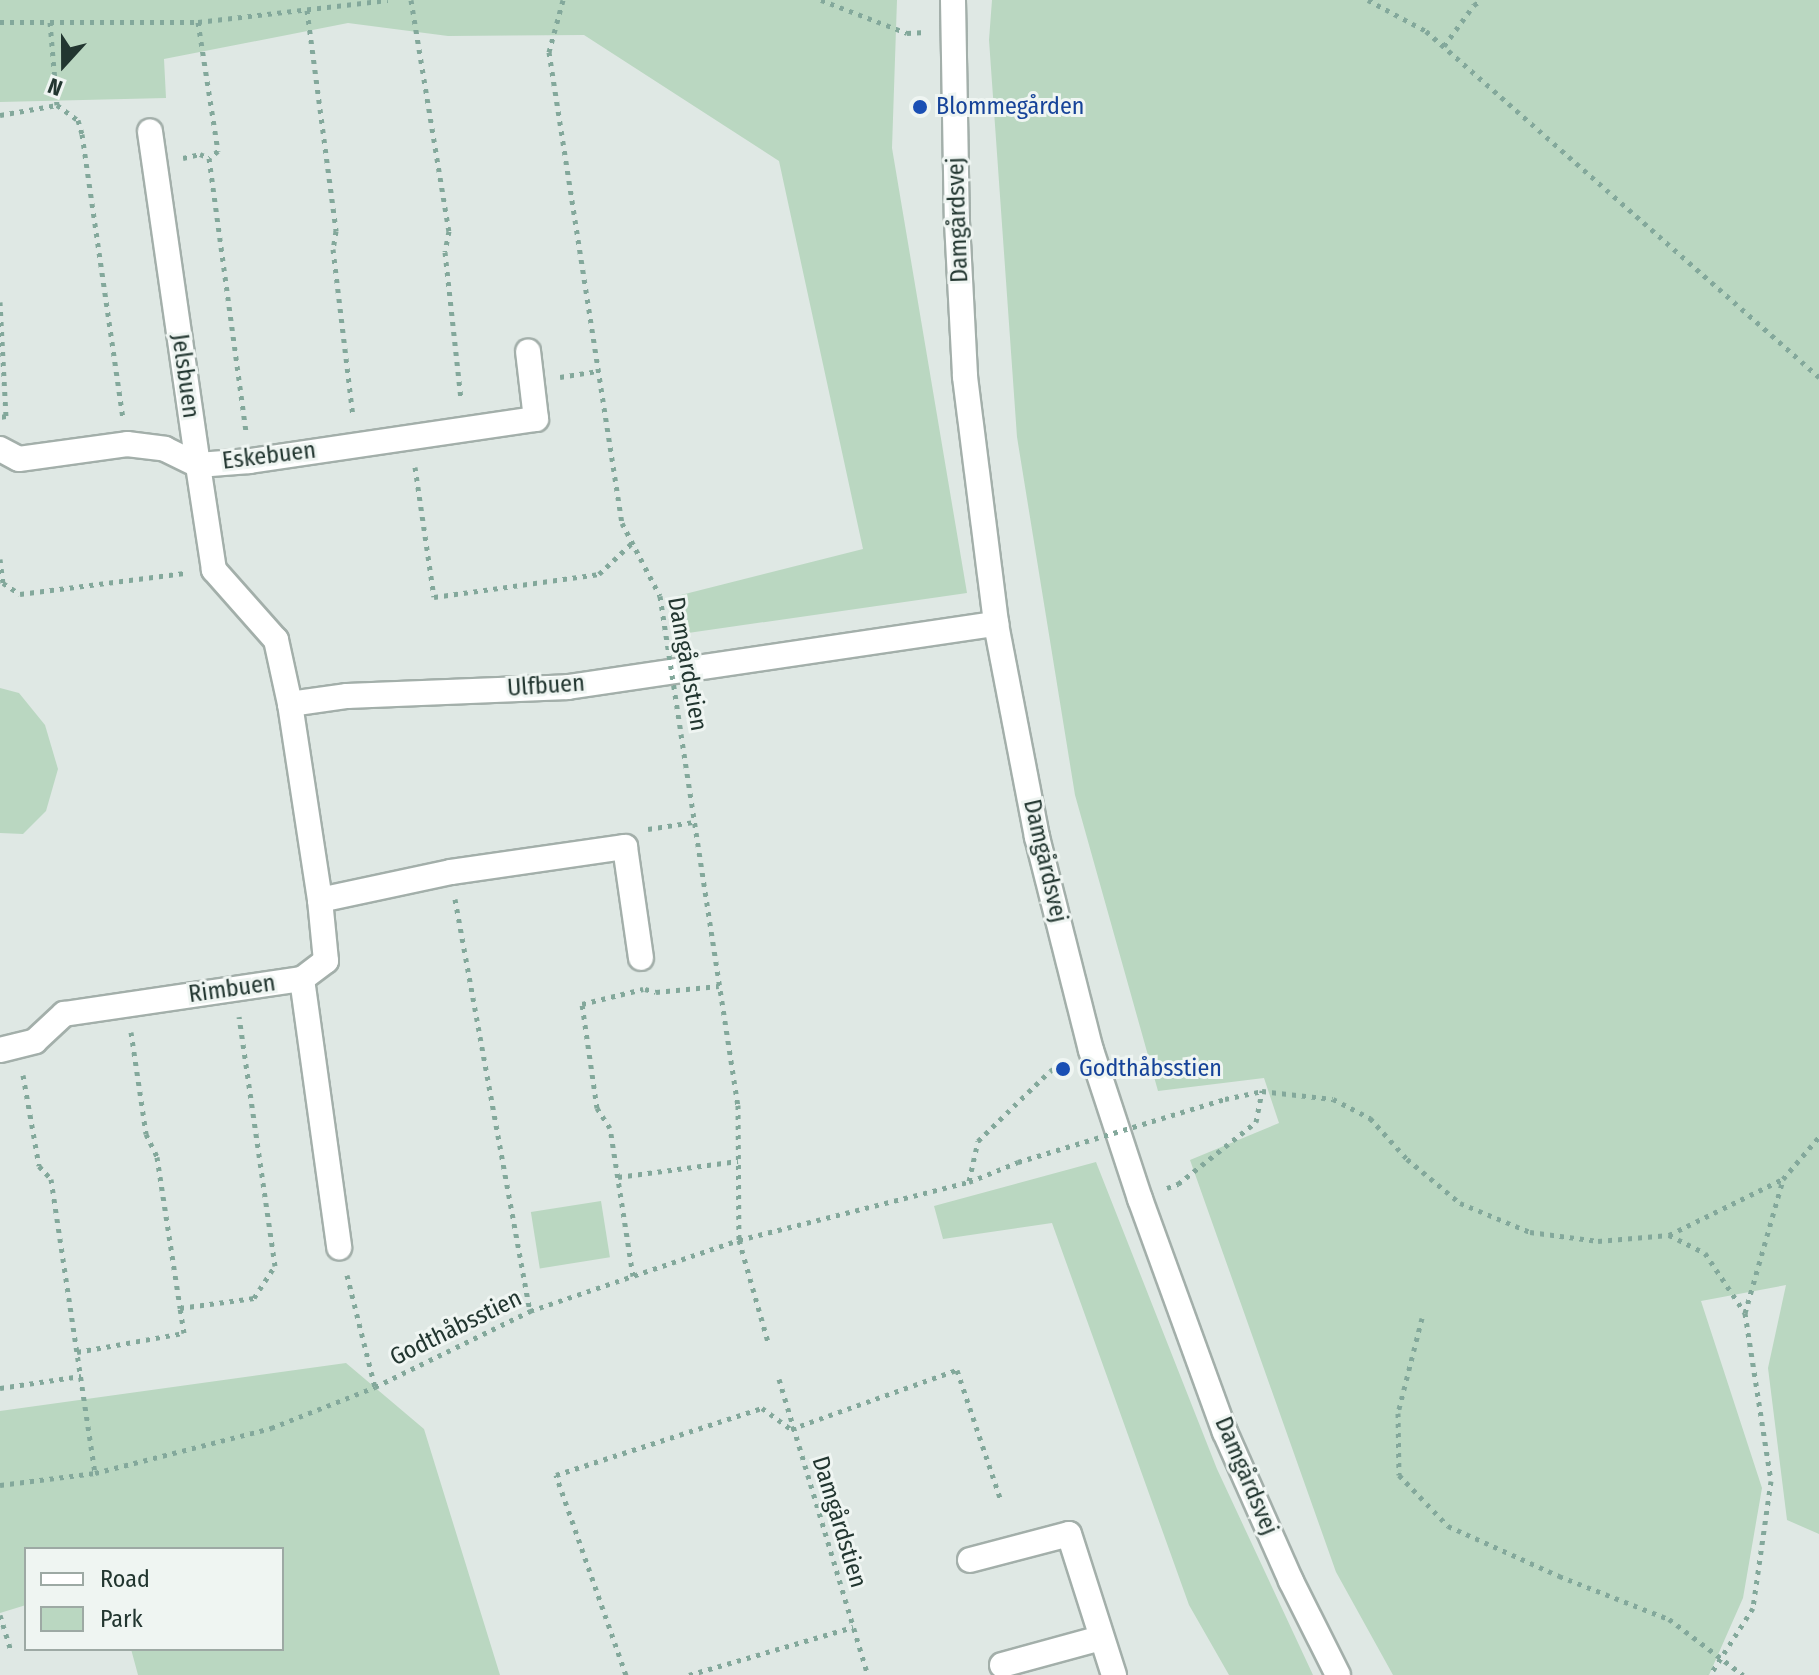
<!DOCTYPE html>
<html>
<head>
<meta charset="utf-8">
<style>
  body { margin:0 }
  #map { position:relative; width:1819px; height:1675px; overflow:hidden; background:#dfe8e4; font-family:"Fira Sans Condensed",sans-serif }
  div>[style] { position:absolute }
  .green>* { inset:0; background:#bad7c1; transform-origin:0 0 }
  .path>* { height:5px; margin-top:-2.5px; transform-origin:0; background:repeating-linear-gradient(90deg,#83a89b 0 4px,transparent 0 10px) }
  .roads { filter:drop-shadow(2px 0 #a3afaa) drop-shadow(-2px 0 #a3afaa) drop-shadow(0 2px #a3afaa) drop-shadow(0 -2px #a3afaa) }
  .minor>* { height:24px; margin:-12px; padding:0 12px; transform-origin:12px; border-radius:12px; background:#fff }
  .path-bridge>* { height:5px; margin-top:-2.5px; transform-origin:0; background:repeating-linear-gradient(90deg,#83a89b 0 4px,transparent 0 10px) }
  .dots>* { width:22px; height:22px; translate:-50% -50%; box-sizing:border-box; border:4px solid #eff5f2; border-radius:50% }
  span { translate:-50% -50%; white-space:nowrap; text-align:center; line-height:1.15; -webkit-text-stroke:6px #eff5f2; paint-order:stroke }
  .transit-label { font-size:24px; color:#164399 }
  .left { translate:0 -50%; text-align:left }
  .street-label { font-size:24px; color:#223630 }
  .legend { position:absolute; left:24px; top:1547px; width:260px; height:104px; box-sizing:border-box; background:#eff5f2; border:2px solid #9da9a4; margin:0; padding:10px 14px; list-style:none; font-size:24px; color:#223630 }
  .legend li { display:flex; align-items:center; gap:16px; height:40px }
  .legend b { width:40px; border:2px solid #9da9a4 }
  .north { position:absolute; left:24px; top:24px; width:80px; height:80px; -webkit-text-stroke:6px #eff5f2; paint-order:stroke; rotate:201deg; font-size:22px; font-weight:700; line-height:32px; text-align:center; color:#223630 }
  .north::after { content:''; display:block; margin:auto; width:28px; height:36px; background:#223630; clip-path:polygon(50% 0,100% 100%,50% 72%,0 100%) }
</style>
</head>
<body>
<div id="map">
  <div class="green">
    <i style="clip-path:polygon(0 0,897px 0,892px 148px,967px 593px,688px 633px,677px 596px,863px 549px,779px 161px,584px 35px,448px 36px,348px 23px,164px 59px,166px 98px,0 102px)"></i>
    <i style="clip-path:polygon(992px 0,1819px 0,1819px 1534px,1787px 1520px,1768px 1368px,1786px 1285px,1701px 1301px,1762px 1488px,1743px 1598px,1709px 1675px,1393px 1675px,1336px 1572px,1190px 1160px,1279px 1123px,1264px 1078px,1158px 1091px,1075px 795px,1017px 437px,989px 40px)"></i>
    <i style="clip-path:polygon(0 688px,19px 693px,45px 725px,58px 769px,46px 811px,23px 834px,0 833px)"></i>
    <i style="clip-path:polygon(1096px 1162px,1217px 1469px,1313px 1675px,1229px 1675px,1189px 1605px,1052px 1223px,943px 1239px,934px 1206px)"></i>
    <i style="left:601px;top:1201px;width:57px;height:71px;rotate:81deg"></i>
    <i style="clip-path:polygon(346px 1363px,424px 1429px,500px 1675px,138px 1675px,131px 1649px,282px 1649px,282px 1549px,26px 1549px,26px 1605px,0 1613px,0 1411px)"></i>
  </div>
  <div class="path">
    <i style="left:411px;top:0;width:234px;rotate:80.7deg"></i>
    <i style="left:449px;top:231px;width:21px;rotate:101deg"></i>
    <i style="left:445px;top:252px;width:149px;rotate:83.8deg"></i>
    <i style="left:563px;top:0;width:54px;rotate:105.1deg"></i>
    <i style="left:549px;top:52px;width:477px;rotate:81.2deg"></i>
    <i style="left:622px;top:523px;width:82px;rotate:62.5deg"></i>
    <i style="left:821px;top:0;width:92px;rotate:21deg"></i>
    <i style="left:907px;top:33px;width:19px;rotate:-3deg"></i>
    <i style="left:1368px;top:0;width:66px;rotate:28.1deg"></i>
    <i style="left:1426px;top:31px;width:524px;rotate:41.36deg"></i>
    <i style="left:307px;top:10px;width:223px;rotate:82.5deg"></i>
    <i style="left:336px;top:231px;width:18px;rotate:99deg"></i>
    <i style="left:333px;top:249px;width:168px;rotate:83.2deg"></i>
    <i style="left:0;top:22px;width:198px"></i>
    <i style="left:198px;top:22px;width:191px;rotate:-6.6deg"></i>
    <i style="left:50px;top:22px;width:83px;rotate:85.2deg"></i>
    <i style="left:57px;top:105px;width:26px;rotate:36deg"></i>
    <i style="left:78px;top:120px;width:15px;rotate:74deg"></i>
    <i style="left:82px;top:134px;width:287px;rotate:81.8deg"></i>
    <i style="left:198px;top:22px;width:131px;rotate:81.2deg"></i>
    <i style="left:218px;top:151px;width:11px;rotate:142deg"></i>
    <i style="left:209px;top:158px;width:276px;rotate:82.3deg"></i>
    <i style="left:1444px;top:46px;width:51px;rotate:-53.8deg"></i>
    <i style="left:1474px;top:5px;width:9px;rotate:-32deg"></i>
    <i style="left:0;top:115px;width:58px;rotate:-10deg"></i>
    <i style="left:183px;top:158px;width:17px;rotate:-13deg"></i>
    <i style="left:200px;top:154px;width:10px;rotate:24deg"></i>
    <i style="left:0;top:302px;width:114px;rotate:87deg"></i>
    <i style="left:6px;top:416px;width:6px;rotate:171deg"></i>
    <i style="left:560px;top:377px;width:39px;rotate:-9deg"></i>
    <i style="left:415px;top:467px;width:131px;rotate:81.7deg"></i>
    <i style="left:434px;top:597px;width:167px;rotate:-7.9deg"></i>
    <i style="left:599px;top:574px;width:45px;rotate:-43.2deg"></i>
    <i style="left:0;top:559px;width:24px;rotate:83deg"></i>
    <i style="left:3px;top:583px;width:20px;rotate:33deg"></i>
    <i style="left:20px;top:594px;width:166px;rotate:-7.3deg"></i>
    <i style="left:681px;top:734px;width:375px;rotate:81.3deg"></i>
    <i style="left:738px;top:1105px;width:135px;rotate:89.6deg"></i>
    <i style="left:739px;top:1240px;width:106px;rotate:74.1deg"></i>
    <i style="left:648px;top:829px;width:47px;rotate:-8.7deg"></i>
    <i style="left:455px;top:899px;width:419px;rotate:79.7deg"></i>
    <i style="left:645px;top:989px;width:11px;rotate:15deg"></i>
    <i style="left:656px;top:992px;width:63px;rotate:-5.4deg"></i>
    <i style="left:131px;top:1032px;width:103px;rotate:81.6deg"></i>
    <i style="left:146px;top:1134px;width:25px;rotate:64deg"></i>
    <i style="left:157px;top:1157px;width:153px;rotate:81.3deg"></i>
    <i style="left:180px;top:1308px;width:75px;rotate:-7.7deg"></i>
    <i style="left:254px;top:1298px;width:38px;rotate:-57deg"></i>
    <i style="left:275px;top:1266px;width:252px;rotate:-98.2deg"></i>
    <i style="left:23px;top:1075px;width:92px;rotate:80deg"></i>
    <i style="left:39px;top:1166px;width:18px;rotate:47deg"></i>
    <i style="left:51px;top:1179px;width:297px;rotate:81.5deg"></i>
    <i style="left:1225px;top:1099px;width:38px;rotate:-12deg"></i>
    <i style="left:1262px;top:1091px;width:71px;rotate:6.4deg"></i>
    <i style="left:1333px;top:1099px;width:42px;rotate:27.2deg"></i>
    <i style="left:1370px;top:1118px;width:55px;rotate:47.9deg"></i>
    <i style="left:1407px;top:1159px;width:69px;rotate:39.7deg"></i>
    <i style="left:1460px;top:1203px;width:76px;rotate:22.5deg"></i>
    <i style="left:1530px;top:1232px;width:69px;rotate:7.5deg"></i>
    <i style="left:1598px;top:1241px;width:71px;rotate:-4.8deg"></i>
    <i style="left:1669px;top:1235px;width:127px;rotate:-26.2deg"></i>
    <i style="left:1783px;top:1179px;width:55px;rotate:-49.4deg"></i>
    <i style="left:618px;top:1177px;width:121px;rotate:-7.6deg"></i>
    <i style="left:969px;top:1181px;width:41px;rotate:-77.3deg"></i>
    <i style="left:978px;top:1141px;width:100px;rotate:-44.2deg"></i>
    <i style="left:1050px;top:1071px;width:17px;rotate:-28deg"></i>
    <i style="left:1167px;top:1188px;width:12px;rotate:-20deg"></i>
    <i style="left:1178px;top:1184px;width:100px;rotate:-38.5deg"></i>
    <i style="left:1256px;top:1122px;width:32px;rotate:-79deg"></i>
    <i style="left:1669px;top:1235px;width:40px;rotate:26.6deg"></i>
    <i style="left:1705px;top:1253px;width:72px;rotate:56.3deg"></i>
    <i style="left:1745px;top:1313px;width:170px;rotate:81.2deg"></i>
    <i style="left:1771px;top:1481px;width:128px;rotate:98.1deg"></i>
    <i style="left:1753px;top:1608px;width:80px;rotate:122.7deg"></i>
    <i style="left:347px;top:1275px;width:115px;rotate:76deg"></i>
    <i style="left:633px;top:1276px;width:150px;rotate:-98.8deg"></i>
    <i style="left:610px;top:1128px;width:24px;rotate:-123deg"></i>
    <i style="left:597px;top:1108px;width:105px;rotate:-98.2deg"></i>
    <i style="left:582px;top:1004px;width:63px;rotate:-13.8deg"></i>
    <i style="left:1745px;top:1313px;width:138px;rotate:-74.1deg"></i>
    <i style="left:1422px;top:1318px;width:98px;rotate:104.2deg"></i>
    <i style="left:1398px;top:1413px;width:62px;rotate:89.1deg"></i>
    <i style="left:1399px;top:1475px;width:71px;rotate:46.1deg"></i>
    <i style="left:1448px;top:1526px;width:122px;rotate:24.2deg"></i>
    <i style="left:1559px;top:1576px;width:118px;rotate:21.4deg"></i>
    <i style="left:1669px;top:1619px;width:93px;rotate:37.1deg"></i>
    <i style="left:77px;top:1352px;width:109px;rotate:-10.1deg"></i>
    <i style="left:184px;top:1333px;width:25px;rotate:-99deg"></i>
    <i style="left:779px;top:1379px;width:309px;rotate:73.3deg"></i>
    <i style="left:0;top:1388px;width:82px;rotate:-8.4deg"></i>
    <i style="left:791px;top:1429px;width:176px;rotate:-19.6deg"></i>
    <i style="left:957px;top:1370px;width:138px;rotate:71.4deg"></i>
    <i style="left:0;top:1485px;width:96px;rotate:-7.2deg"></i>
    <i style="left:95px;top:1473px;width:182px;rotate:-14.3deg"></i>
    <i style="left:271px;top:1428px;width:112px;rotate:-21.5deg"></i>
    <i style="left:375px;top:1387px;width:173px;rotate:-26.1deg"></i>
    <i style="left:530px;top:1311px;width:221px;rotate:-18.8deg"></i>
    <i style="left:739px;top:1240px;width:237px;rotate:-14.2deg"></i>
    <i style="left:969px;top:1182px;width:53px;rotate:-22.2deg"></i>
    <i style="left:0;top:1615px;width:38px;rotate:73deg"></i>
    <i style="left:626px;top:1675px;width:212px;rotate:-109.3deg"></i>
    <i style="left:556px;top:1475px;width:217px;rotate:-18deg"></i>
    <i style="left:762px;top:1408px;width:36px;rotate:36deg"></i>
    <i style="left:689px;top:1675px;width:171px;rotate:-16.3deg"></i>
  </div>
  <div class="roads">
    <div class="minor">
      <i style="left:953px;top:0;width:222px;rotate:89deg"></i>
      <i style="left:957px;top:222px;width:155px;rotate:87deg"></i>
      <i style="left:965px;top:377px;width:249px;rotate:82.8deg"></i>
      <i style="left:996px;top:624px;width:217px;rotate:79.1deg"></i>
      <i style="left:1037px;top:837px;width:220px;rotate:75.8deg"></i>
      <i style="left:1091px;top:1050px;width:157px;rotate:71.8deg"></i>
      <i style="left:1140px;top:1199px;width:248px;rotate:70deg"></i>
      <i style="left:1225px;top:1432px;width:163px;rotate:66.1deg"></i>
      <i style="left:1291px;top:1581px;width:105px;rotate:63.4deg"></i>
      <i style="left:0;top:449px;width:21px;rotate:28deg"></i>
      <i style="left:19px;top:459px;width:109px;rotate:-7.9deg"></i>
      <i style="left:127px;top:444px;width:38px;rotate:7deg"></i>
      <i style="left:165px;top:449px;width:37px;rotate:26deg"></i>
      <i style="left:198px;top:465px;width:337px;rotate:-98.2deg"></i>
      <i style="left:290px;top:704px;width:58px;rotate:-8deg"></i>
      <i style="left:347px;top:696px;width:221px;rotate:-2.3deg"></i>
      <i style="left:568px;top:687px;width:433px;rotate:-8.4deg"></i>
      <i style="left:320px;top:900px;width:134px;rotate:-12.1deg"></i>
      <i style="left:451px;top:872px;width:176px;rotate:-8.2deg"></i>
      <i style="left:625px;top:847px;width:112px;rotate:81.8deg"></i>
      <i style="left:302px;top:979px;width:30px;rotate:-37deg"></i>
      <i style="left:326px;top:961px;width:61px;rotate:-95.6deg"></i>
      <i style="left:320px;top:900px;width:198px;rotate:-98.7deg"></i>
      <i style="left:290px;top:704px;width:66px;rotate:-102.3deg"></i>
      <i style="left:276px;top:640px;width:94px;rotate:-131.5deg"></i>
      <i style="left:214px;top:570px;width:106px;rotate:-98.7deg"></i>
      <i style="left:198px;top:465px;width:52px;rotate:-4.4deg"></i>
      <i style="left:250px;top:461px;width:289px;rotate:-8.4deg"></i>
      <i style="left:536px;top:419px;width:68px;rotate:-96.7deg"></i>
      <i style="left:0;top:1050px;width:36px;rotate:-14deg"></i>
      <i style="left:35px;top:1041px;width:40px;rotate:-43deg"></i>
      <i style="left:64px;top:1014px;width:241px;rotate:-8.4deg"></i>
      <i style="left:302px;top:979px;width:271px;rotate:82.1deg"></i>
      <i style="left:970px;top:1560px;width:102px;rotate:-14.7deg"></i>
      <i style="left:1069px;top:1534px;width:148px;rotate:72.3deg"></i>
      <i style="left:1002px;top:1665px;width:103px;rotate:-15.3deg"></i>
    </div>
  </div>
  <div class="path-bridge">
    <i style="left:660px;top:596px;width:140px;rotate:81.3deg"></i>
    <i style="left:1018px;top:1162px;width:216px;rotate:-16.9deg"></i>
  </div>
  <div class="dots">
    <i style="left:920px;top:107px;background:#1a4fb4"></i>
    <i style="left:1063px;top:1069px;background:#1a4fb4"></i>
  </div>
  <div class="transit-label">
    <span class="left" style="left:936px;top:107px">Blommegården</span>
    <span class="left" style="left:1079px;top:1069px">Godthåbsstien</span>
  </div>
  <div class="street-label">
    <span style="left:958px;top:220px;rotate:-92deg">Damgårdsvej</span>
    <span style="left:185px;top:376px;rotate:82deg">Jelsbuen</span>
    <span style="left:269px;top:456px;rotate:-7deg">Eskebuen</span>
    <span style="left:687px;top:664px;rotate:80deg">Damgårdstien</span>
    <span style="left:546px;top:686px;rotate:-4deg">Ulfbuen</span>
    <span style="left:1045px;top:861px;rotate:77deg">Damgårdsvej</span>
    <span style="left:232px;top:989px;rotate:-8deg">Rimbuen</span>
    <span style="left:456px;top:1328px;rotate:-26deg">Godthåbsstien</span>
    <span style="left:1246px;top:1476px;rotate:67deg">Damgårdsvej</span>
    <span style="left:839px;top:1522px;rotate:73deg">Damgårdstien</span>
  </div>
  <ul class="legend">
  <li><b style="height:10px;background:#fff"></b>Road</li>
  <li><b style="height:22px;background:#bad7c1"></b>Park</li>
  </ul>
  <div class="north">N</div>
</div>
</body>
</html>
